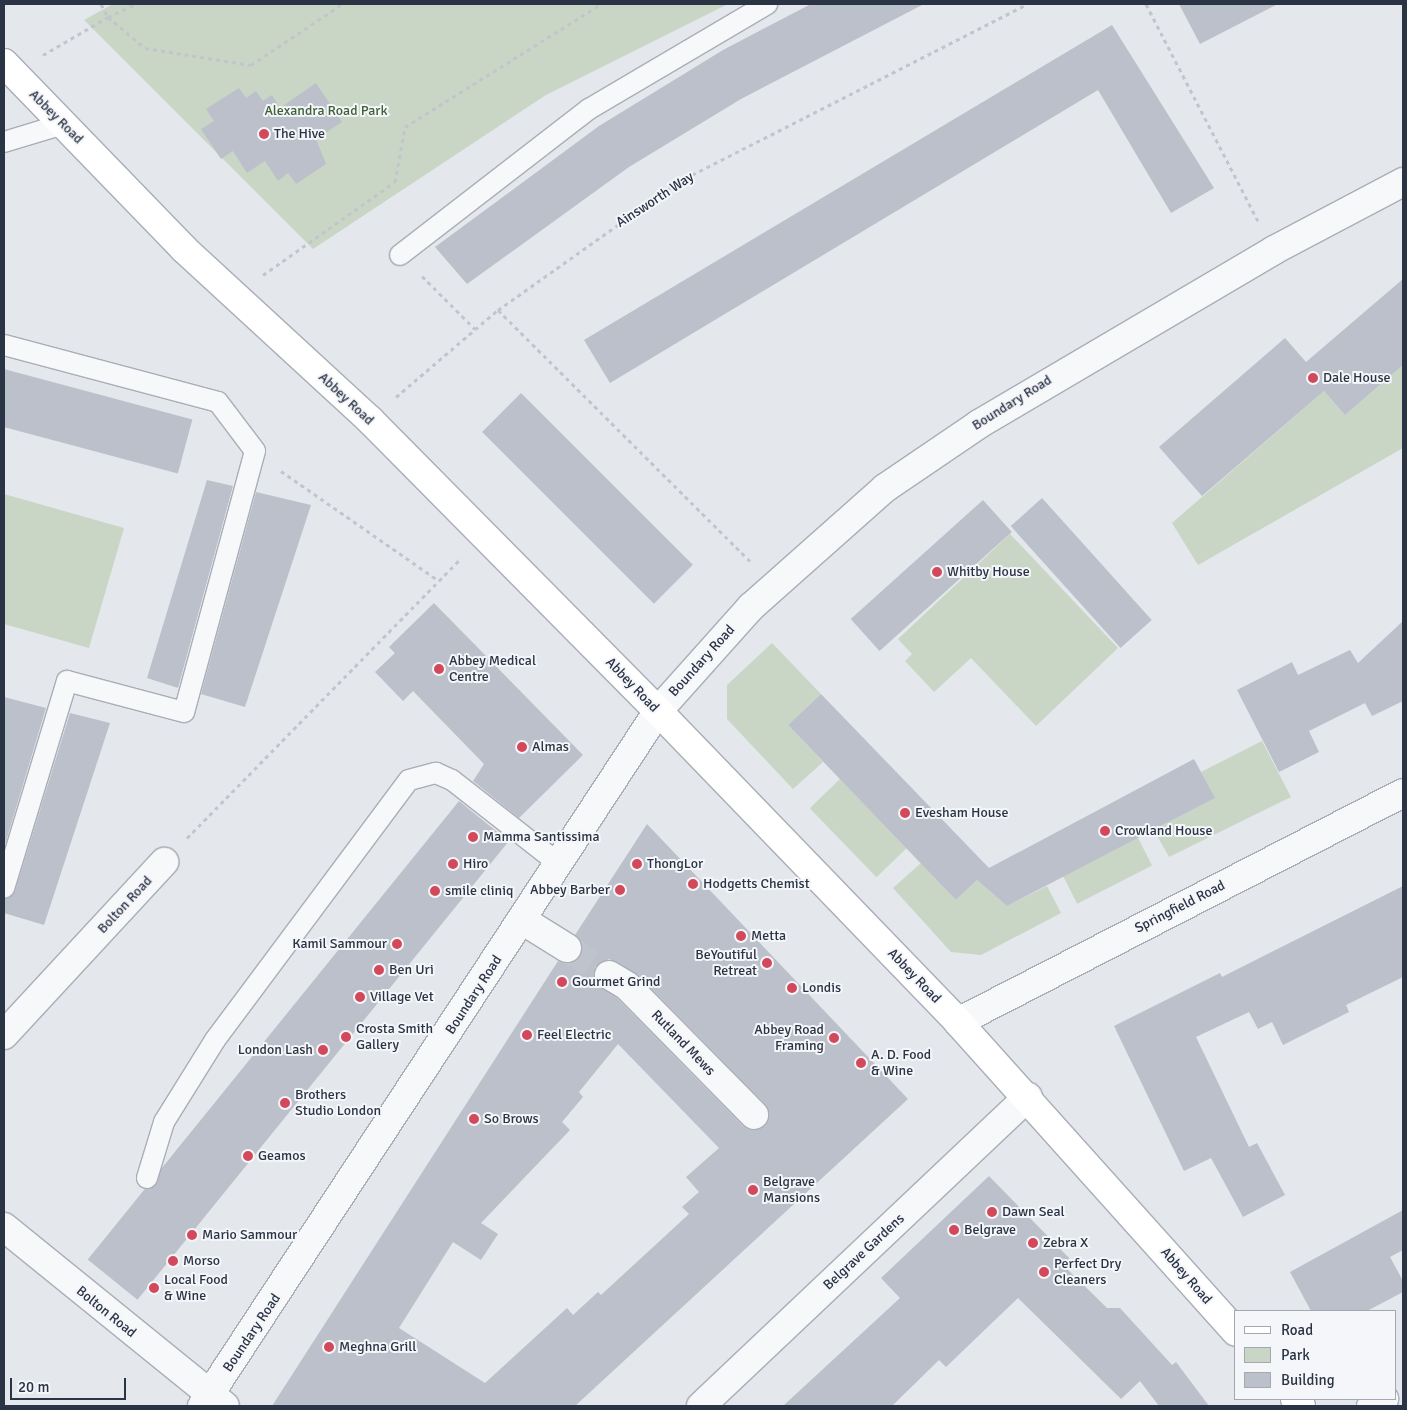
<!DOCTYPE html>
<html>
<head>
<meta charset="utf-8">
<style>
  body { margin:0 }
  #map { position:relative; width:1407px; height:1410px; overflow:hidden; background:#e4e7ec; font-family:Signika,sans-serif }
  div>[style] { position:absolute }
  .green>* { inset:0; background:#c9d6c5; transform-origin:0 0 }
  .building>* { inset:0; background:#bbc0ca; transform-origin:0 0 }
  .minor-tunnel>* { height:28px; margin-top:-14px; transform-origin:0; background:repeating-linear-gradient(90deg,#bfc3cb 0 28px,transparent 0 42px) }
  .path>* { height:3px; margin-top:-1.5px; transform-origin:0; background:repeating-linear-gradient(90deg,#c2c5cb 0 4px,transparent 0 8px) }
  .roads { filter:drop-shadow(1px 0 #a9aeb7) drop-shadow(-1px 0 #a9aeb7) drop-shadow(0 1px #a9aeb7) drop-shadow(0 -1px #a9aeb7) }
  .service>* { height:20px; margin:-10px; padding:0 10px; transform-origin:10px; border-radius:10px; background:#f7f8fa }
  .minor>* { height:28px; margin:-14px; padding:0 14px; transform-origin:14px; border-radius:14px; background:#f7f8fa }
  .tertiary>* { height:28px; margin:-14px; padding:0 14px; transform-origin:14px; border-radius:14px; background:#f7f8fa }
  .secondary>* { height:28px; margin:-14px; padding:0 14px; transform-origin:14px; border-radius:14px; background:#fff }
  .dots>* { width:14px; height:14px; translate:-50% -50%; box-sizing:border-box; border:2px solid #f4f6f9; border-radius:50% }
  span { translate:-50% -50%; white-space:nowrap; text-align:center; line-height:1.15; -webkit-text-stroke:4px #f4f6f9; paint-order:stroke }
  .park-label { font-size:14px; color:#3f6138 }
  .street-label { font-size:14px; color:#2b3445 }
  .poi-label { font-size:14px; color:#2b3445 }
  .left { translate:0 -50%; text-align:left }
  .right { translate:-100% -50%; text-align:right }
  .frame { position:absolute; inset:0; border:5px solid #2b3445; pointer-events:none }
  .legend { position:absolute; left:1234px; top:1310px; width:162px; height:90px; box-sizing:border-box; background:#f4f6f9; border:1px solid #a4a8b1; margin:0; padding:6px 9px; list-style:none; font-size:15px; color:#2b3445 }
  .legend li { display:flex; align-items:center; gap:10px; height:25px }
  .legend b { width:25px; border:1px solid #a4a8b1 }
  .scale { position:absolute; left:10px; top:1378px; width:116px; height:22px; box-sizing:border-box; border:2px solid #2b3445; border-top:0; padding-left:6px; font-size:15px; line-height:18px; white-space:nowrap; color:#2b3445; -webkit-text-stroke:4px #f4f6f9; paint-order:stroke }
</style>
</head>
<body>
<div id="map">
  <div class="green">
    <i style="clip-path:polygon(113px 4px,728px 4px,546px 95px,313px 249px,84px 20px)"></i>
    <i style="clip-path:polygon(1403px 365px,1403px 448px,1198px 565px,1172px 523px,1324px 391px,1345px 415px)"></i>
    <i style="clip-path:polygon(4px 494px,124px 528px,89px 648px,4px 624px)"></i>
    <i style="clip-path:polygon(1010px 534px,1118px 648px,1036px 726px,971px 658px,934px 692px,905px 661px,912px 654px,898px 639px)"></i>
    <i style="clip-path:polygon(772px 643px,821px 694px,788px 725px,823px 762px,793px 789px,727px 719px,727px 685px)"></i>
    <i style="clip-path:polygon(1262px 741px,1291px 797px,1169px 857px,1154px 830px,1214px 798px,1201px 772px)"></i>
    <i style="left:840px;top:779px;width:96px;height:42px;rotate:46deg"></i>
    <i style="left:1138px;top:838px;width:31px;height:84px;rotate:63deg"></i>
    <i style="clip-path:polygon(921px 863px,956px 900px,977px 880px,1007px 906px,1047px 886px,1061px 913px,981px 955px,951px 952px,893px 888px)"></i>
  </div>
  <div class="building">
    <i style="clip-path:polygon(811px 4px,924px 4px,741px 99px,629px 167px,467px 284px,435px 247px,599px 126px,723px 50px)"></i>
    <i style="clip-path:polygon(1179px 4px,1278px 4px,1200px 44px)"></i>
    <i style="clip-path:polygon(1112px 25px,1214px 188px,1171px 213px,1098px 90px,610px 383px,584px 340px)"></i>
    <i style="clip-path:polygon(316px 83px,342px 122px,316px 139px,326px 164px,296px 184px,288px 173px,278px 181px,265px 161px,247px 173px,233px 151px,221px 159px,201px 129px,214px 121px,206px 109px,239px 88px,246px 98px,256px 91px,263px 101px,272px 95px,280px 108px)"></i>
    <i style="clip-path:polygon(1403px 279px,1403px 365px,1345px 415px,1324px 391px,1202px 496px,1159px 447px,1285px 338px,1306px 362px)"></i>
    <i style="left:4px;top:369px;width:195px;height:56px;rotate:15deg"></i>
    <i style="left:521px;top:393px;width:243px;height:55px;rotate:45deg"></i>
    <i style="clip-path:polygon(207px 480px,233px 486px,178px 688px,147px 678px)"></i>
    <i style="clip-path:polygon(256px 492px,311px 505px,245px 707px,201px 694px)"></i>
    <i style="left:1042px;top:498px;width:164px;height:42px;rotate:48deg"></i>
    <i style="left:983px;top:500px;width:43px;height:178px;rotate:48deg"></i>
    <i style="clip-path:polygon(434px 603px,583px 755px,519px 818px,473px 781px,484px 764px,413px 691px,403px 701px,375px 672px,395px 653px,389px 647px)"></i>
    <i style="clip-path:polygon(1403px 621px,1403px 701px,1372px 716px,1365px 703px,1309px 731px,1319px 752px,1279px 772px,1237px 690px,1292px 662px,1298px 675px,1350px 650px,1358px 663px)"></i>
    <i style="clip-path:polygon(821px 694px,989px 868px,1194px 759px,1215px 798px,1007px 906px,977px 880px,956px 900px,788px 725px)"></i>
    <i style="clip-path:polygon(4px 697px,46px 708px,4px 848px)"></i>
    <i style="clip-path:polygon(70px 713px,110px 723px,44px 925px,4px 913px,4px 900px,15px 891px)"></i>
    <i style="left:459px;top:801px;width:64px;height:590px;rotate:39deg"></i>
    <i style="clip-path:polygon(evenodd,647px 824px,908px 1099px,575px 1406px,272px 1406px,558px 961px,567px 964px,580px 957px,583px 948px,575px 935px,647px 824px,609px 959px,638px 975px,765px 1104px,769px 1119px,765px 1126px,750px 1130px,743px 1126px,617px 998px,596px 983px,595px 967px,609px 959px,647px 824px,618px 1044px,719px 1148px,686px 1177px,699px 1192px,682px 1207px,689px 1214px,601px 1295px,598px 1292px,573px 1315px,567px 1308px,485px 1383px,399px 1328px,453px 1242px,481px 1260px,498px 1234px,481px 1223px,570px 1130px,562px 1122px,583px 1097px,579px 1092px,618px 1044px)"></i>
    <i style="clip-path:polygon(1403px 886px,1403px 977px,1346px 1005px,1349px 1012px,1283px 1045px,1272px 1022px,1258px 1029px,1249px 1012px,1196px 1037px,1249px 1147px,1257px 1143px,1285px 1195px,1243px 1217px,1211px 1158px,1184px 1171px,1114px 1026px,1220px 973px,1222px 977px)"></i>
    <i style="clip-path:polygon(989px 1176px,1070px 1259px,1063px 1265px,1107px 1308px,1120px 1308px,1172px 1365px,1176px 1362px,1209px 1406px,1159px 1406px,1140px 1381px,1121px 1399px,1018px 1298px,946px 1367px,939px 1360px,892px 1406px,783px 1406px,900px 1298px,881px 1278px)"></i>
    <i style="clip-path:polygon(1403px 1210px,1403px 1250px,1390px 1257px,1403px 1281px,1403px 1292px,1367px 1311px,1311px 1311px,1290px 1272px)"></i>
  </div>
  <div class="minor-tunnel">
    <i style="left:567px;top:948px;width:50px;rotate:32.7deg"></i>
  </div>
  <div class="path">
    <i style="left:101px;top:4px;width:15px;rotate:62deg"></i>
    <i style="left:108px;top:17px;width:31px;rotate:-25deg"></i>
    <i style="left:1146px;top:4px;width:244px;rotate:62.7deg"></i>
    <i style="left:43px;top:55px;width:75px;rotate:-30.3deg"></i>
    <i style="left:108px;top:17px;width:48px;rotate:40deg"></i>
    <i style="left:145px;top:48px;width:107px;rotate:9.1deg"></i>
    <i style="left:251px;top:65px;width:110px;rotate:-33.8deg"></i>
    <i style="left:263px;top:275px;width:161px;rotate:-35.2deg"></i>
    <i style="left:395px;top:182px;width:56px;rotate:-79.7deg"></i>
    <i style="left:405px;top:127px;width:231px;rotate:-32.1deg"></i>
    <i style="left:422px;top:276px;width:75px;rotate:45deg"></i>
    <i style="left:498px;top:310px;width:356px;rotate:44.9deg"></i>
    <i style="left:396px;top:397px;width:134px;rotate:-40.5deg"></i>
    <i style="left:498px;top:310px;width:221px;rotate:-35.4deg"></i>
    <i style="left:678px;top:182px;width:392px;rotate:-27deg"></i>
    <i style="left:281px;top:471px;width:191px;rotate:34.8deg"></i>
    <i style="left:187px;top:838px;width:392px;rotate:-45.6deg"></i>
  </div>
  <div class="roads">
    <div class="service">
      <i style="left:4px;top:142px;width:59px;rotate:-16.9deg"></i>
      <i style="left:400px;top:255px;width:239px;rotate:-37.7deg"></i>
      <i style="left:589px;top:109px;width:207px;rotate:-30.5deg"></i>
      <i style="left:4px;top:345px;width:221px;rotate:14.9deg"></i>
      <i style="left:218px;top:402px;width:61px;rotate:52.9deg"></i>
      <i style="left:255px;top:451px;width:270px;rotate:105.2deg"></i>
      <i style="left:184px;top:712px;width:121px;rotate:-165.2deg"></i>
      <i style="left:67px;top:681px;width:216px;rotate:106.9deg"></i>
      <i style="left:147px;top:1178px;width:59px;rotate:-73.1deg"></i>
      <i style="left:164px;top:1122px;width:97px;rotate:-58.1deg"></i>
      <i style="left:215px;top:1040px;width:324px;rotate:-53.3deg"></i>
      <i style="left:409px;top:780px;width:28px;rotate:-15deg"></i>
      <i style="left:436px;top:773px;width:17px;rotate:24deg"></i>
      <i style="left:452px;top:780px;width:136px;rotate:38.1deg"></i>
    </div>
    <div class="minor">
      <i style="left:522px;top:920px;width:53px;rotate:31.9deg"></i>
      <i style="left:609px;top:975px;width:21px;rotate:31deg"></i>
      <i style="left:627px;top:986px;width:181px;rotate:45.4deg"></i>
      <i style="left:958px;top:1022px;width:500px;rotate:-27.23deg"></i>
      <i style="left:4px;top:1035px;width:236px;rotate:-47.2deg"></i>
      <i style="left:4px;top:1227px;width:284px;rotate:39deg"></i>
      <i style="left:701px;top:1406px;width:450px;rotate:-43.4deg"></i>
      <i style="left:1371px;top:1406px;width:15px;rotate:-28deg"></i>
    </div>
    <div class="tertiary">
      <i style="left:202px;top:1406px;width:831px;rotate:-56.73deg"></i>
      <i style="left:658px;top:711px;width:140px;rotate:-48.2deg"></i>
      <i style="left:751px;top:607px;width:179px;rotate:-41.6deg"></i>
      <i style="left:885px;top:488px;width:114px;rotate:-34.2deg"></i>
      <i style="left:979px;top:424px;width:342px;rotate:-30.5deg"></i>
      <i style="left:1274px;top:250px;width:146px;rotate:-27.8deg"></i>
    </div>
    <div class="secondary">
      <i style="left:4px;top:63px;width:259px;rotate:45.9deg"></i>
      <i style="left:184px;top:249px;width:253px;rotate:42.6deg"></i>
      <i style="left:370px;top:420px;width:409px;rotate:45.3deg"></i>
      <i style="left:658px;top:711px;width:432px;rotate:46deg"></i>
      <i style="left:958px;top:1022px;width:416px;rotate:48.1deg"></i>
      <i style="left:1295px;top:1399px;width:9px;rotate:49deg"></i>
    </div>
  </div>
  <div class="dots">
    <i style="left:264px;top:134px;background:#d1495b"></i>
    <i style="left:1313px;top:378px;background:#d1495b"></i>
    <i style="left:937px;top:572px;background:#d1495b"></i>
    <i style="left:439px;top:669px;background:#d1495b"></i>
    <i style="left:522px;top:747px;background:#d1495b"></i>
    <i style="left:905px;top:813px;background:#d1495b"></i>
    <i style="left:1105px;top:831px;background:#d1495b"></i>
    <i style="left:473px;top:837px;background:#d1495b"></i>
    <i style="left:453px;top:864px;background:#d1495b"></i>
    <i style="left:637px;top:864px;background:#d1495b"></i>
    <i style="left:693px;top:884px;background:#d1495b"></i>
    <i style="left:620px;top:890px;background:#d1495b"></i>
    <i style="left:435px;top:891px;background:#d1495b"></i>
    <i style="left:741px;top:936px;background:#d1495b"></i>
    <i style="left:397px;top:944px;background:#d1495b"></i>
    <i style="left:767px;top:963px;background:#d1495b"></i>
    <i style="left:379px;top:970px;background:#d1495b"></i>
    <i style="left:562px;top:982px;background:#d1495b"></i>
    <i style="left:792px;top:988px;background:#d1495b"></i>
    <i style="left:360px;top:997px;background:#d1495b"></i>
    <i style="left:527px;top:1035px;background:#d1495b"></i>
    <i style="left:346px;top:1037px;background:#d1495b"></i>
    <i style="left:834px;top:1038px;background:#d1495b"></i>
    <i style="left:323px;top:1050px;background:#d1495b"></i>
    <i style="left:861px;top:1063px;background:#d1495b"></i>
    <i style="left:285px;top:1103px;background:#d1495b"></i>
    <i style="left:474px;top:1119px;background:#d1495b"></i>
    <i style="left:248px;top:1156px;background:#d1495b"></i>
    <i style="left:753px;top:1190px;background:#d1495b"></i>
    <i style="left:992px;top:1212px;background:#d1495b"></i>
    <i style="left:954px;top:1230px;background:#d1495b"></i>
    <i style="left:192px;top:1235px;background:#d1495b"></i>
    <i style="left:1033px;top:1243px;background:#d1495b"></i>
    <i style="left:173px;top:1261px;background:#d1495b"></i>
    <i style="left:1044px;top:1272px;background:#d1495b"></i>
    <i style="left:154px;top:1288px;background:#d1495b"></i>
    <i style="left:329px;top:1347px;background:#d1495b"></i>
  </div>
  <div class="park-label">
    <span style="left:326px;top:111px">Alexandra Road Park</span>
  </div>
  <div class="street-label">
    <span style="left:56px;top:117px;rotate:45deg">Abbey Road</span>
    <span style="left:655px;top:200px;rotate:-33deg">Ainsworth Way</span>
    <span style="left:346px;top:399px;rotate:43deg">Abbey Road</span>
    <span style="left:1012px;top:403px;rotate:-32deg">Boundary Road</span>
    <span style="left:702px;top:661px;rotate:-48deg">Boundary Road</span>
    <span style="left:632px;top:685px;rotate:46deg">Abbey Road</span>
    <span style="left:125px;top:905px;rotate:-47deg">Bolton Road</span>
    <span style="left:1180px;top:907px;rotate:-27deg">Springfield Road</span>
    <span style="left:914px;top:976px;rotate:46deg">Abbey Road</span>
    <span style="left:474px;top:995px;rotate:-57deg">Boundary Road</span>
    <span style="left:683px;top:1043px;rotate:46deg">Rutland Mews</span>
    <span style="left:864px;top:1252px;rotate:-43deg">Belgrave Gardens</span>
    <span style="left:1186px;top:1276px;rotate:49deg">Abbey Road</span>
    <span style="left:106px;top:1312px;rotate:39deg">Bolton Road</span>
    <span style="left:252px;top:1333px;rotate:-56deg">Boundary Road</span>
  </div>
  <div class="poi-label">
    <span class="left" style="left:274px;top:134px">The Hive</span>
    <span class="left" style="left:1323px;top:378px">Dale House</span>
    <span class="left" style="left:947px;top:572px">Whitby House</span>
    <span class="left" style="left:449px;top:669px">Abbey Medical<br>Centre</span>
    <span class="left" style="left:532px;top:747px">Almas</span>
    <span class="left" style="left:915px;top:813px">Evesham House</span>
    <span class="left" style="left:1115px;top:831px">Crowland House</span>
    <span class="left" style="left:483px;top:837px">Mamma Santissima</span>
    <span class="left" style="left:463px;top:864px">Hiro</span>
    <span class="left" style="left:647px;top:864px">ThongLor</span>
    <span class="left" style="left:703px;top:884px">Hodgetts Chemist</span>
    <span class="right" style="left:610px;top:890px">Abbey Barber</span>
    <span class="left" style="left:445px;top:891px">smile cliniq</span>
    <span class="left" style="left:751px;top:936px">Metta</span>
    <span class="right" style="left:387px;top:944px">Kamil Sammour</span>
    <span class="right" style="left:757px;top:963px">BeYoutiful<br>Retreat</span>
    <span class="left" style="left:389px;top:970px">Ben Uri</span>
    <span class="left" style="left:572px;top:982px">Gourmet Grind</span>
    <span class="left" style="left:802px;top:988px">Londis</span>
    <span class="left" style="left:370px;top:997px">Village Vet</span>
    <span class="left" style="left:356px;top:1037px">Crosta Smith<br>Gallery</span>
    <span class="right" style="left:824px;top:1038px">Abbey Road<br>Framing</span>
    <span class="left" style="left:537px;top:1035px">Feel Electric</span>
    <span class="right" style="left:313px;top:1050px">London Lash</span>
    <span class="left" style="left:871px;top:1063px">A. D. Food<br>&amp; Wine</span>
    <span class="left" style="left:295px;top:1103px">Brothers<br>Studio London</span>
    <span class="left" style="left:484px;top:1119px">So Brows</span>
    <span class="left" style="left:258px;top:1156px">Geamos</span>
    <span class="left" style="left:763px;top:1190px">Belgrave<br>Mansions</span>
    <span class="left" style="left:1002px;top:1212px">Dawn Seal</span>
    <span class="left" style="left:964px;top:1230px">Belgrave</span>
    <span class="left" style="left:202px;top:1235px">Mario Sammour</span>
    <span class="left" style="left:1043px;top:1243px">Zebra X</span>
    <span class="left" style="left:183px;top:1261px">Morso</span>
    <span class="left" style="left:1054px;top:1272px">Perfect Dry<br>Cleaners</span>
    <span class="left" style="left:164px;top:1288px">Local Food<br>&amp; Wine</span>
    <span class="left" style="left:339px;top:1347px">Meghna Grill</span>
  </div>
  <div class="frame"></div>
  <ul class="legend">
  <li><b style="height:6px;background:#fff"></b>Road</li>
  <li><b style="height:14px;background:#c9d6c5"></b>Park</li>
  <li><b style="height:14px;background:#bbc0ca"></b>Building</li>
  </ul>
  <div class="scale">20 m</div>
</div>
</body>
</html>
